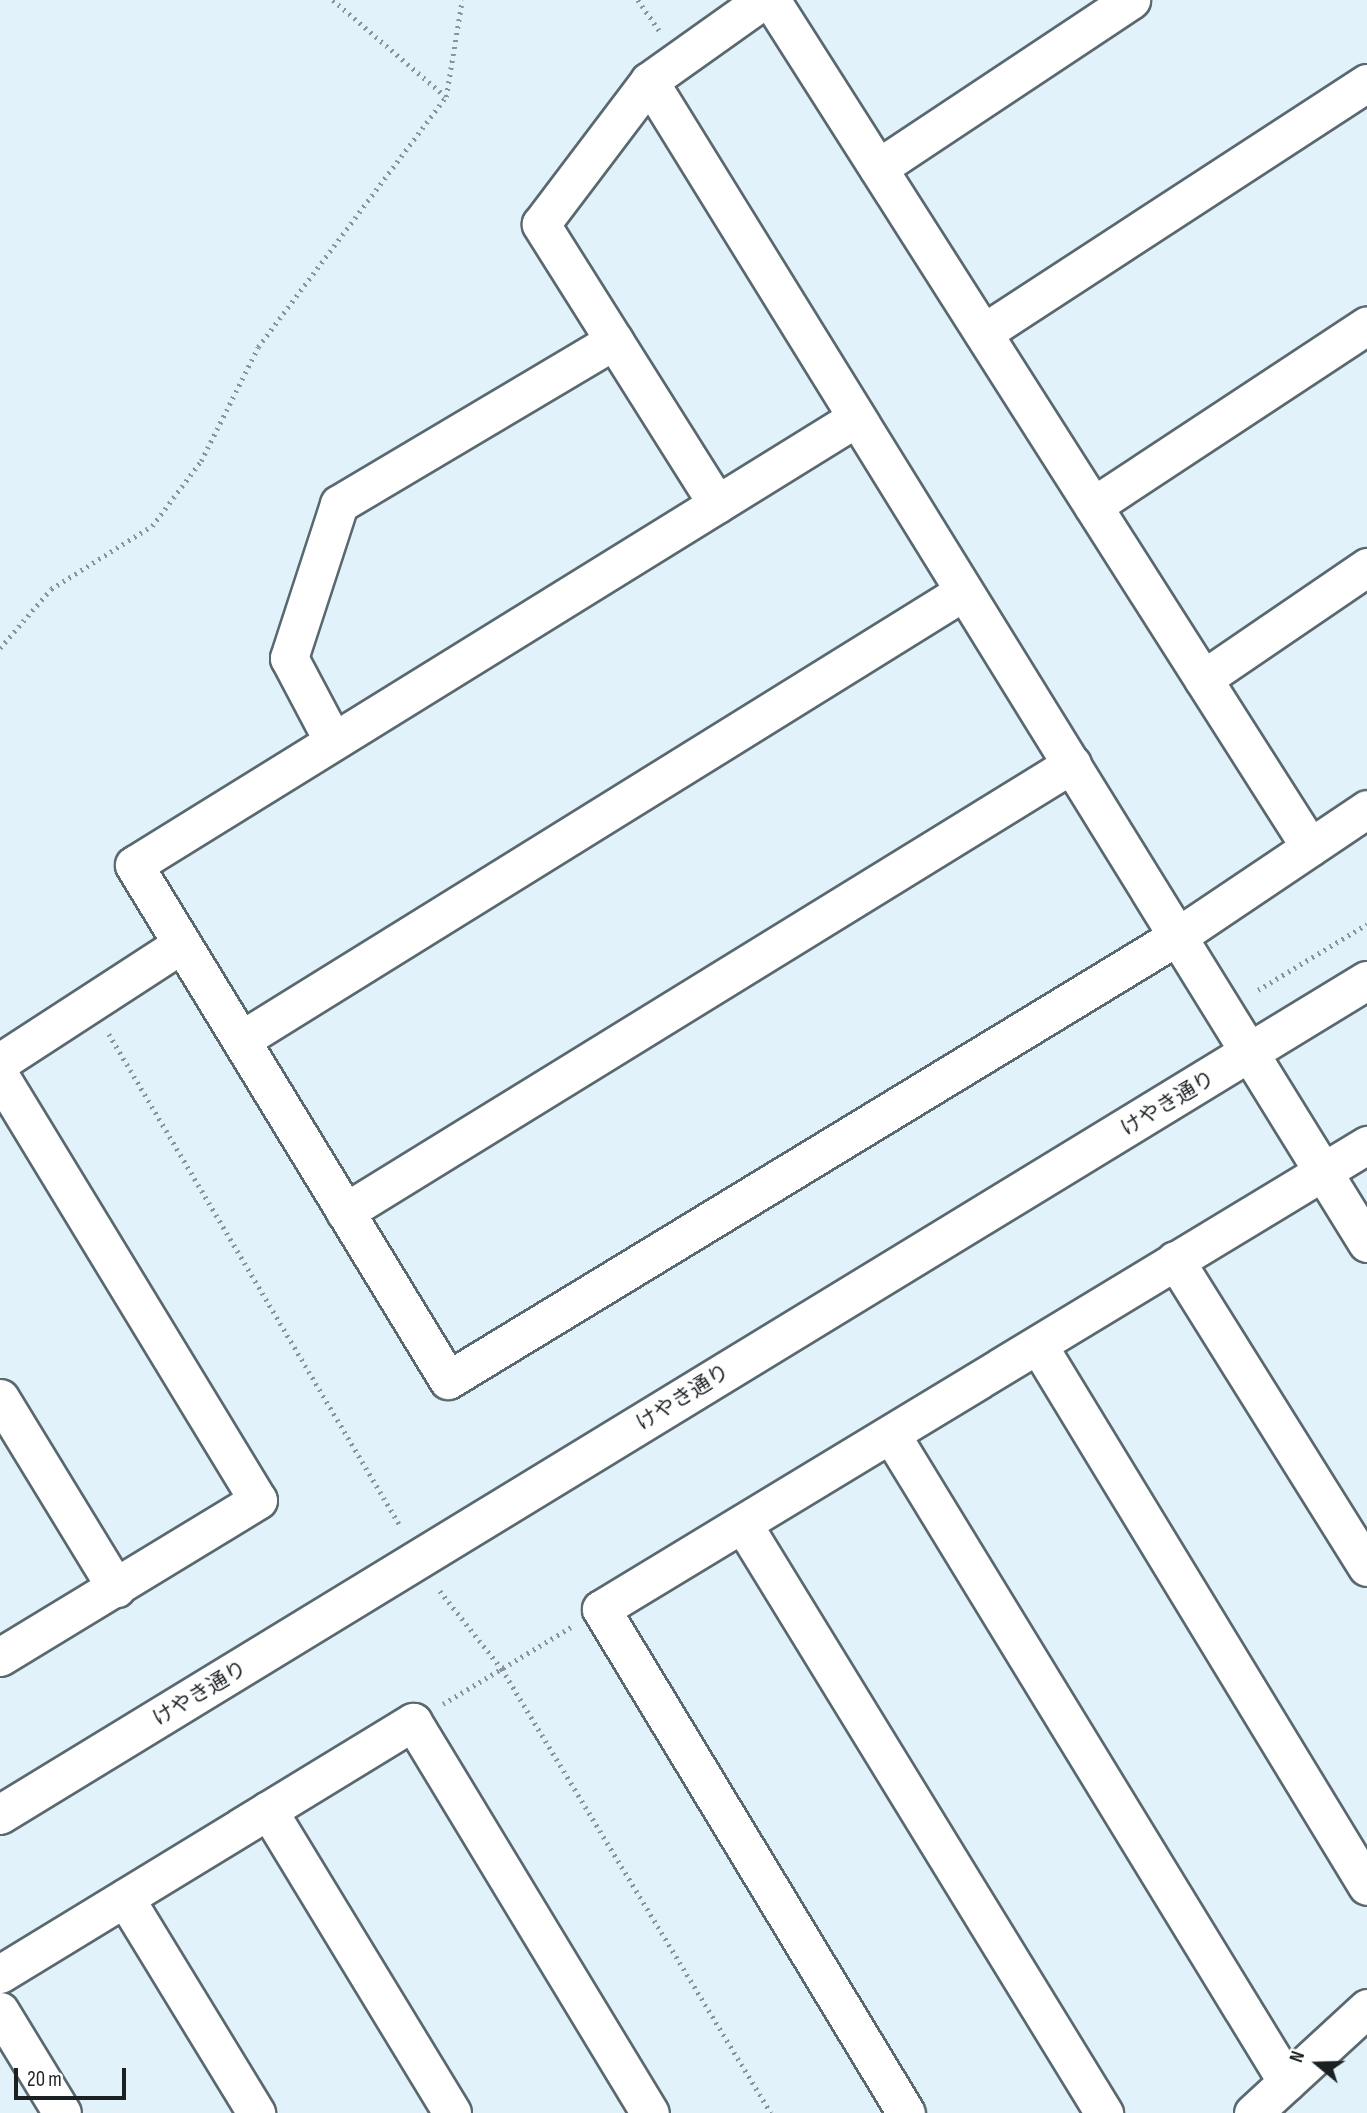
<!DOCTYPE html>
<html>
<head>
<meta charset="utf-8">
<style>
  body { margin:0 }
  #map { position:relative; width:1367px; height:2113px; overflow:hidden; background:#e2f2fa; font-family:"Sofia Sans Condensed","Noto Sans JP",sans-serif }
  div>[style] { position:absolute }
  .path>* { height:4.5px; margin-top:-2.25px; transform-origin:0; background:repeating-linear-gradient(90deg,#899499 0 2px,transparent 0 7px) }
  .roads { filter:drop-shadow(2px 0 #5a686f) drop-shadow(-2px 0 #5a686f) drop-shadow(0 2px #5a686f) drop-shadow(0 -2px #5a686f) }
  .minor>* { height:37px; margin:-18.5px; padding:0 18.5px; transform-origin:18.5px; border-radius:18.5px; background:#fff }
  .tertiary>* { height:38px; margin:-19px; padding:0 19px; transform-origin:19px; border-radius:19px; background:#fff }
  span { translate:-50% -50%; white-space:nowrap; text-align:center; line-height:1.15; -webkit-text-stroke:5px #fff; paint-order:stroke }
  .street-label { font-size:21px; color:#1b2023 }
  .north { position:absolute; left:1283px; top:2029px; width:70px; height:70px; -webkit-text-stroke:5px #fff; paint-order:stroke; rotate:289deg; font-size:19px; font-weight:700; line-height:28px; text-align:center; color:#1b2023 }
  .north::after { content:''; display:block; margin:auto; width:24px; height:32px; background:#1b2023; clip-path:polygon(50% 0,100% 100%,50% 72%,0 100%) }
  .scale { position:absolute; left:14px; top:2068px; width:112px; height:32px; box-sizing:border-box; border:4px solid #1b2023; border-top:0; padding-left:9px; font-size:21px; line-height:24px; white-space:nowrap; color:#1b2023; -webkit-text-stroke:5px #fff; paint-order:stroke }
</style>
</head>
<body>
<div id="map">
  <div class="path">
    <i style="left:333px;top:0;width:148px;rotate:40.6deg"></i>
    <i style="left:638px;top:0;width:37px;rotate:55deg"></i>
    <i style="left:0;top:648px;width:78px;rotate:-49.2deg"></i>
    <i style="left:51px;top:589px;width:119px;rotate:-32deg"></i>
    <i style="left:152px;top:526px;width:81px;rotate:-53deg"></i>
    <i style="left:201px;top:461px;width:127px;rotate:-63.4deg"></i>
    <i style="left:258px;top:347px;width:313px;rotate:-53.1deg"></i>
    <i style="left:446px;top:97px;width:98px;rotate:-80.6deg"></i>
    <i style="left:1258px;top:990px;width:127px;rotate:-31.2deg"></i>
    <i style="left:109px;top:1034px;width:573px;rotate:59.36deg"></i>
    <i style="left:440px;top:1591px;width:100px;rotate:51.5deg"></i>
    <i style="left:502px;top:1669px;width:519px;rotate:58.79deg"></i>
    <i style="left:443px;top:1704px;width:149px;rotate:-31deg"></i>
  </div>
  <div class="roads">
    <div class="minor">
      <i style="left:771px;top:0;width:1004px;rotate:57.53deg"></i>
      <i style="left:649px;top:81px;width:1366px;rotate:58.29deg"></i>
      <i style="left:878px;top:168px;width:304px;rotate:-33.6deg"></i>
      <i style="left:983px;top:333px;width:458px;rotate:-33.1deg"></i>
      <i style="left:856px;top:418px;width:849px;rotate:148.24deg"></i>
      <i style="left:134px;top:865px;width:603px;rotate:58.63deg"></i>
      <i style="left:448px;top:1380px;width:858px;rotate:-31.32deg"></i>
      <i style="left:1181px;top:934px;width:224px;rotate:-33.9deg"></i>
      <i style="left:717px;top:504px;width:331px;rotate:-122.2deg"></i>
      <i style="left:541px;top:224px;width:179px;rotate:-52.9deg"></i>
      <i style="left:649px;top:81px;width:140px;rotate:-35.4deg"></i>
      <i style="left:1093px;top:506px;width:328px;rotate:-33.4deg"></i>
      <i style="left:1203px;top:679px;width:199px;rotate:-34.3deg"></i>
      <i style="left:333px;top:741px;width:94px;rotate:-117.9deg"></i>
      <i style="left:289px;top:658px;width:162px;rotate:-72deg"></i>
      <i style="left:339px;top:504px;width:320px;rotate:-30.7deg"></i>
      <i style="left:241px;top:1040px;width:850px;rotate:-31.82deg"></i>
      <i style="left:0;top:1062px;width:217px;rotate:-33deg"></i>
      <i style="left:0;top:1076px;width:496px;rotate:58.7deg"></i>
      <i style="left:258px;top:1500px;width:302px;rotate:148.7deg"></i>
      <i style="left:345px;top:1212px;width:854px;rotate:-31.64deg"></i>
      <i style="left:1175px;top:1260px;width:362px;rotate:58deg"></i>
      <i style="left:1038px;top:1345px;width:633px;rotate:58.69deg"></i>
      <i style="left:0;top:1398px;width:223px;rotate:58.6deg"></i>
      <i style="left:892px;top:1436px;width:757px;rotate:58.56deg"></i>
      <i style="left:744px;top:1526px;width:689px;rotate:58.48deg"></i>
      <i style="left:268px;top:1810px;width:354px;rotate:58.7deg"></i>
      <i style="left:125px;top:1898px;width:252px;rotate:58.6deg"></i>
      <i style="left:0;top:1974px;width:484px;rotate:-31.4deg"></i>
      <i style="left:413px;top:1722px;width:457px;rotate:58.8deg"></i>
      <i style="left:0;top:2011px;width:119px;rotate:58.7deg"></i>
      <i style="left:906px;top:2113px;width:589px;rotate:-121.18deg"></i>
      <i style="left:601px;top:1609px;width:896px;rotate:-31.21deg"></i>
      <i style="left:1253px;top:2113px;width:155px;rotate:-42.6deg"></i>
    </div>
    <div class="tertiary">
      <i style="left:0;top:1815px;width:1601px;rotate:-31.39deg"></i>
    </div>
  </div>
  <div class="street-label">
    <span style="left:1168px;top:1104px;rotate:-31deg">けやき通り</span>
    <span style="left:683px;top:1398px;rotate:-32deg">けやき通り</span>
    <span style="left:200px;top:1694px;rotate:-31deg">けやき通り</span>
  </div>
  <div class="north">N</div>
  <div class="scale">20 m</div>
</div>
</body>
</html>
